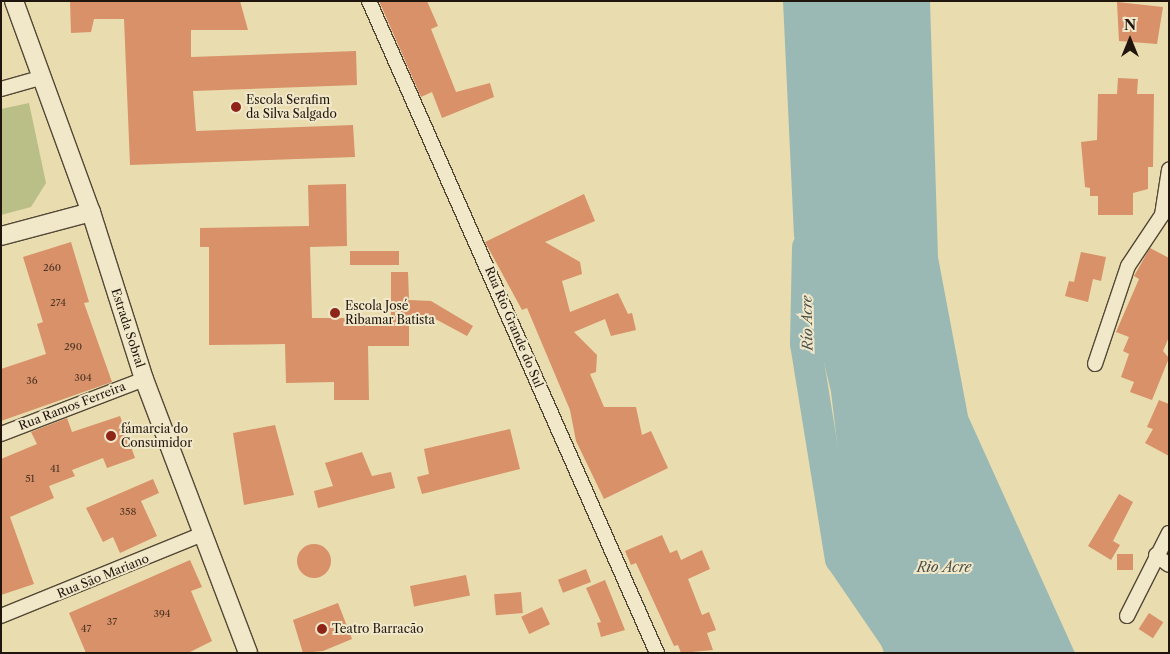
<!DOCTYPE html>
<html>
<head>
<meta charset="utf-8">
<style>
  body { margin:0 }
  #map { position:relative; width:1170px; height:654px; overflow:hidden; background:#e9dcae; font-family:"Libre Caslon Text",serif }
  div>[style] { position:absolute }
  .green>* { inset:0; background:#babf88 }
  .water>* { inset:0; background:#9ab9b4 }
  .river>* { height:31px; margin:-15.5px; padding:0 15.5px; transform-origin:15.5px; border-radius:15.5px; background:#9ab9b4 }
  .building>* { inset:0; background:#d89168; transform-origin:0 0 }
  .round { border-radius:50% }
  .roads { filter:drop-shadow(1px 0 #534836) drop-shadow(-1px 0 #534836) drop-shadow(0 1px #534836) drop-shadow(0 -1px #534836) }
  .minor>* { height:14px; margin:-7px; padding:0 7px; transform-origin:7px; border-radius:7px; background:#f1e8ca }
  .tertiary>* { height:18px; margin:-9px; padding:0 9px; transform-origin:9px; border-radius:9px; background:#f1e8ca }
  .dots>* { width:14px; height:14px; translate:-50% -50%; box-sizing:border-box; border:2px solid #f1e8ca; border-radius:50% }
  span { translate:-50% -50%; white-space:nowrap; text-align:center; line-height:1.15; -webkit-text-stroke:4px #f1e8ca; paint-order:stroke }
  .number-label { font-size:10px; color:#4f3524 }
  .number-label span { -webkit-text-stroke-width:0 }
  .poi-label { font-size:12px; color:#21160e }
  .left { translate:0 -50%; text-align:left }
  .street-label { font-size:12px; color:#21160e }
  .water-label { font-size:14px; color:#4b4f48; font-style:italic }
  .frame { position:absolute; inset:0; border:2px solid #21160e; pointer-events:none }
  .north { position:absolute; left:1105px; top:15px; width:50px; height:50px; -webkit-text-stroke:4px #f1e8ca; paint-order:stroke; rotate:0deg; font-size:14px; font-weight:700; line-height:20px; text-align:center; color:#21160e }
  .north::after { content:''; display:block; margin:auto; width:18px; height:22px; background:#21160e; clip-path:polygon(50% 0,100% 100%,50% 72%,0 100%) }
</style>
</head>
<body>
<div id="map">
  <div class="green">
    <i style="clip-path:polygon(29px 103px,46px 183px,31px 207px,1px 215px,1px 109px)"></i>
  </div>
  <div class="water">
    <i style="clip-path:polygon(783px 1px,930px 1px,938px 257px,968px 416px,1075px 653px,884px 653px,850px 550px,831px 392px,794px 236px)"></i>
  </div>
  <div class="river">
    <i style="left:807px;top:247px;width:96px;rotate:91.2deg"></i>
    <i style="left:805px;top:343px;width:218px;rotate:80.8deg"></i>
    <i style="left:840px;top:558px;width:115px;rotate:55.6deg"></i>
  </div>
  <div class="building">
    <i style="clip-path:polygon(70px 1px,240px 1px,248px 30px,191px 30px,191px 57px,356px 51px,357px 85px,193px 91px,196px 131px,353px 125px,355px 157px,130px 165px,124px 19px,94px 19px,91px 32px,71px 33px)"></i>
    <i style="clip-path:polygon(379px 1px,427px 1px,438px 26px,431px 29px,456px 92px,490px 83px,494px 97px,442px 118px,432px 92px,421px 97px)"></i>
    <i style="clip-path:polygon(1117px 2px,1163px 7px,1157px 44px,1119px 41px)"></i>
    <i style="clip-path:polygon(1118px 78px,1138px 79px,1137px 94px,1154px 94px,1153px 167px,1148px 167px,1148px 189px,1133px 193px,1133px 215px,1098px 215px,1098px 196px,1090px 196px,1090px 188px,1085px 187px,1081px 142px,1097px 140px,1098px 94px,1117px 94px)"></i>
    <i style="clip-path:polygon(346px 184px,347px 246px,310px 247px,312px 318px,391px 318px,391px 272px,408px 272px,409px 300px,431px 301px,473px 326px,467px 336px,428px 315px,409px 315px,409px 346px,368px 346px,369px 400px,334px 400px,334px 382px,286px 383px,285px 344px,209px 345px,209px 247px,200px 247px,200px 228px,309px 226px,308px 185px)"></i>
    <i style="clip-path:polygon(584px 194px,595px 221px,545px 242px,580px 262px,582px 274px,562px 281px,570px 312px,618px 293px,628px 314px,632px 313px,636px 330px,611px 336px,605px 319px,574px 332px,597px 355px,596px 372px,590px 374px,604px 407px,636px 407px,642px 435px,651px 431px,668px 468px,604px 499px,576px 441px,570px 410px,527px 308px,522px 310px,485px 242px)"></i>
    <i style="clip-path:polygon(71px 242px,89px 302px,84px 303px,112px 382px,1px 421px,1px 369px,46px 354px,37px 324px,43px 322px,23px 257px)"></i>
    <i style="clip-path:polygon(1150px 248px,1169px 258px,1169px 337px,1163px 351px,1169px 358px,1152px 400px,1130px 392px,1134px 382px,1121px 377px,1129px 354px,1123px 351px,1129px 337px,1116px 332px,1139px 279px,1134px 276px)"></i>
    <i style="left:350px;top:251px;width:49px;height:14px"></i>
    <i style="clip-path:polygon(1081px 252px,1106px 257px,1101px 281px,1093px 279px,1088px 302px,1065px 296px,1069px 281px,1074px 282px)"></i>
    <i style="clip-path:polygon(1159px 400px,1169px 404px,1169px 456px,1145px 443px,1153px 429px,1147px 427px)"></i>
    <i style="clip-path:polygon(120px 416px,135px 458px,107px 468px,103px 458px,72px 470px,75px 476px,49px 486px,54px 498px,10px 517px,34px 584px,1px 595px,1px 459px,37px 444px,31px 432px,67px 418px,72px 432px)"></i>
    <i style="clip-path:polygon(275px 425px,294px 495px,244px 505px,233px 433px)"></i>
    <i style="clip-path:polygon(510px 429px,520px 469px,422px 494px,417px 477px,429px 474px,424px 449px)"></i>
    <i style="clip-path:polygon(362px 452px,372px 476px,391px 472px,395px 488px,318px 508px,314px 491px,333px 486px,325px 463px)"></i>
    <i style="clip-path:polygon(153px 479px,159px 493px,141px 501px,157px 536px,120px 553px,113px 537px,103px 542px,86px 508px)"></i>
    <i style="clip-path:polygon(1119px 494px,1133px 502px,1113px 541px,1120px 545px,1111px 560px,1088px 546px)"></i>
    <i style="clip-path:polygon(662px 535px,670px 553px,677px 550px,681px 560px,702px 550px,710px 569px,688px 579px,702px 615px,709px 612px,716px 630px,707px 633px,713px 650px,681px 653px,678px 645px,674px 646px,636px 563px,631px 565px,625px 551px)"></i>
    <i class="round" style="left:297px;top:544px;width:34px;height:34px"></i>
    <i style="left:1133px;top:554px;width:16px;height:16px;rotate:90deg"></i>
    <i style="clip-path:polygon(190px 560px,202px 587px,191px 591px,212px 641px,188px 653px,86px 653px,69px 613px)"></i>
    <i style="left:586px;top:569px;width:14px;height:30px;rotate:69deg"></i>
    <i style="left:466px;top:575px;width:21px;height:57px;rotate:79deg"></i>
    <i style="clip-path:polygon(605px 580px,625px 630px,601px 637px,597px 623px,601px 622px,586px 588px)"></i>
    <i style="left:521px;top:592px;width:21px;height:27px;rotate:85deg"></i>
    <i style="clip-path:polygon(338px 603px,352px 639px,323px 651px,303px 653px,293px 620px)"></i>
    <i style="left:542px;top:607px;width:19px;height:23px;rotate:65deg"></i>
    <i style="left:1149px;top:613px;width:17px;height:19px;rotate:33deg"></i>
  </div>
  <div class="roads">
    <div class="minor">
      <i style="left:369px;top:1px;width:713px;rotate:66.17deg"></i>
      <i style="left:1px;top:89px;width:44px;rotate:-15.9deg"></i>
      <i style="left:1095px;top:364px;width:103px;rotate:-71.4deg"></i>
      <i style="left:1128px;top:266px;width:61px;rotate:-56.3deg"></i>
      <i style="left:1162px;top:215px;width:46px;rotate:-81.2deg"></i>
      <i style="left:1px;top:434px;width:153px;rotate:-21deg"></i>
      <i style="left:1156px;top:555px;width:16px;rotate:38deg"></i>
      <i style="left:1px;top:616px;width:218px;rotate:-22.1deg"></i>
      <i style="left:1127px;top:616px;width:93px;rotate:-63.2deg"></i>
    </div>
    <div class="tertiary">
      <i style="left:14px;top:1px;width:225px;rotate:70deg"></i>
      <i style="left:91px;top:212px;width:175px;rotate:72.4deg"></i>
      <i style="left:144px;top:379px;width:293px;rotate:69.2deg"></i>
      <i style="left:1px;top:236px;width:93px;rotate:-14.9deg"></i>
    </div>
  </div>
  <div class="dots">
    <i style="left:236px;top:107px;background:#8f2418"></i>
    <i style="left:335px;top:313px;background:#8f2418"></i>
    <i style="left:111px;top:436px;background:#8f2418"></i>
    <i style="left:322px;top:629px;background:#8f2418"></i>
  </div>
  <div class="number-label">
    <span style="left:52px;top:268px">260</span>
    <span style="left:58px;top:303px">274</span>
    <span style="left:73px;top:347px">290</span>
    <span style="left:83px;top:378px">304</span>
    <span style="left:32px;top:381px">36</span>
    <span style="left:55px;top:469px">41</span>
    <span style="left:30px;top:479px">51</span>
    <span style="left:128px;top:512px">358</span>
    <span style="left:162px;top:614px">394</span>
    <span style="left:112px;top:622px">37</span>
    <span style="left:86px;top:629px">47</span>
  </div>
  <div class="poi-label">
    <span class="left" style="left:246px;top:107px">Escola Serafim<br>da Silva Salgado</span>
    <span class="left" style="left:345px;top:313px">Escola José<br>Ribamar Batista</span>
    <span class="left" style="left:121px;top:436px">fámarcia do<br>Consumidor</span>
    <span class="left" style="left:332px;top:629px">Teatro Barracão</span>
  </div>
  <div class="street-label">
    <span style="left:514px;top:327px;rotate:67deg">Rua Rio Grande do Sul</span>
    <span style="left:128px;top:328px;rotate:72deg">Estrada Sobral</span>
    <span style="left:72px;top:406px;rotate:-21deg">Rua Ramos Ferreira</span>
    <span style="left:103px;top:576px;rotate:-22deg">Rua São Mariano</span>
  </div>
  <div class="water-label">
    <span style="left:807px;top:323px;rotate:-91deg">Río Acre</span>
    <span style="left:944px;top:567px">Rio Acre</span>
  </div>
  <div class="frame"></div>
  <div class="north">N</div>
</div>
</body>
</html>
